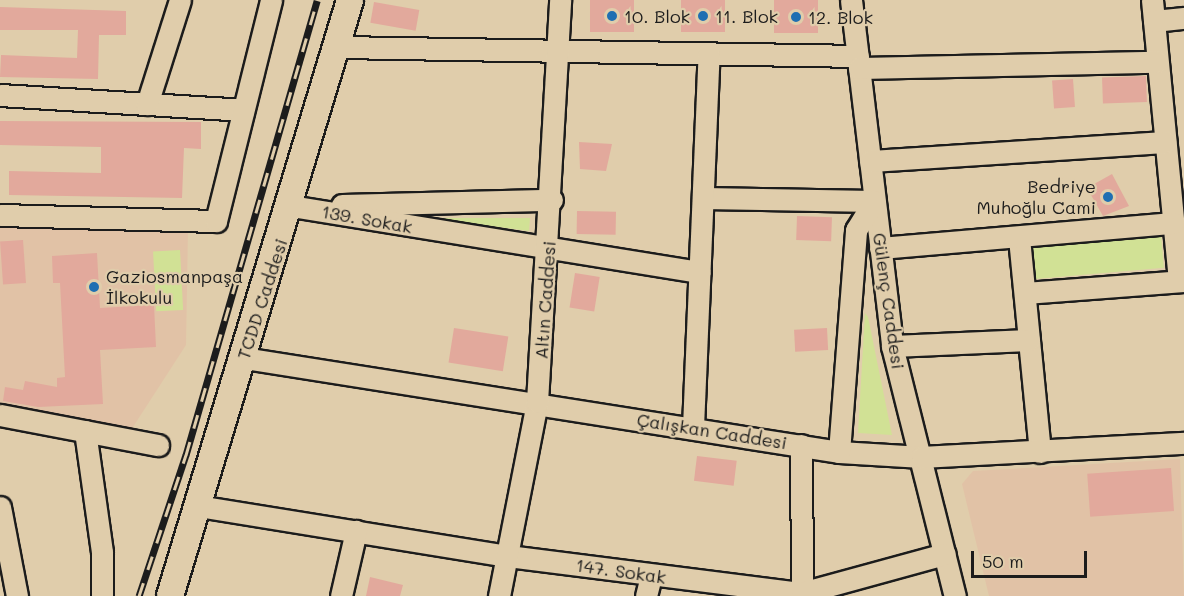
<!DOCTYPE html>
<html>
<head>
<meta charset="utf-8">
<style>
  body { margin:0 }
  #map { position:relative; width:1184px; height:596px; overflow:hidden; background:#e0cdab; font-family:Mali,sans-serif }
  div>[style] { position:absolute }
  .built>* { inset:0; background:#e1c2a6 }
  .green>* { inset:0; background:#d1e195; transform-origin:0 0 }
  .building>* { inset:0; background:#e2a99c; transform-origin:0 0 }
  .roads { filter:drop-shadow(2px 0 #1c1c1c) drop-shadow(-2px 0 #1c1c1c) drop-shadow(0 2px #1c1c1c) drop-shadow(0 -2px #1c1c1c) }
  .minor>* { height:21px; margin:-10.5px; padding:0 10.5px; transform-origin:10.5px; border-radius:10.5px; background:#e0cdab }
  .major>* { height:26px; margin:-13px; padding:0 13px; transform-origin:13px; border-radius:13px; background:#e0cdab }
  .rail>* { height:7px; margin-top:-3.5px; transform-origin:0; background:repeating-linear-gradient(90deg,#e0cdab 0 14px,#1c1c1c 0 28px); box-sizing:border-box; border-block:2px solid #1c1c1c }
  .dots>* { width:16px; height:16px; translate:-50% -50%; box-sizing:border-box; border:3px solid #e0cdab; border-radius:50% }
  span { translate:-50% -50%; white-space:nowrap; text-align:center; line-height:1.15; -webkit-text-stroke:4.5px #e0cdab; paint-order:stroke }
  .poi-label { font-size:18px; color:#1c1c1c }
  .left { translate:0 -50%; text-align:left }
  .right { translate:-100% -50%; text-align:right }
  .street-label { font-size:18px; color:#1c1c1c }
  .scale { position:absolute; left:971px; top:551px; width:116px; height:27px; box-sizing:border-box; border:3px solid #1c1c1c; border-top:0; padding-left:8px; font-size:18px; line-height:21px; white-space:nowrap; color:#1c1c1c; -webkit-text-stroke:4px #e0cdab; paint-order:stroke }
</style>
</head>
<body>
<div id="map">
  <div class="built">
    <i style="clip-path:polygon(0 227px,188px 229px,186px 345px,131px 430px,0 404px)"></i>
    <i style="clip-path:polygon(1180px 459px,1184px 596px,989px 596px,962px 484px,973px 471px)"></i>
  </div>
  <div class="green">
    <i style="clip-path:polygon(429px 218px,530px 218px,529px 231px)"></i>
    <i style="left:1161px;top:235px;width:33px;height:129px;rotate:85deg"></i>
    <i style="left:180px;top:250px;width:60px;height:27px;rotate:87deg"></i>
    <i style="clip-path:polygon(865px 313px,868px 317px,892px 435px,858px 433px)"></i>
  </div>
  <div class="building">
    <i style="left:590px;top:0;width:44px;height:32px"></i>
    <i style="left:681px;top:0;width:44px;height:32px"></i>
    <i style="left:774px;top:0;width:44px;height:33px"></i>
    <i style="left:374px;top:2px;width:46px;height:21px;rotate:10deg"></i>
    <i style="clip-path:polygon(0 7px,126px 11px,126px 35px,99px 35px,98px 79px,0 77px,1px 55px,77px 58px,78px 30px,0 30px)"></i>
    <i style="left:1146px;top:76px;width:26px;height:44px;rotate:88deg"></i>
    <i style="left:1073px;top:79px;width:28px;height:21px;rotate:86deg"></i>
    <i style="clip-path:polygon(0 121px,201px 122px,201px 149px,184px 148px,182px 198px,9px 195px,9px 171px,101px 173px,101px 147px,0 145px)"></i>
    <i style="clip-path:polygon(579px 142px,612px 144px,606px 171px,580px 169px)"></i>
    <i style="clip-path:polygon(1112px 174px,1129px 206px,1103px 216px,1087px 188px)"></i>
    <i style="left:577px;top:211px;width:39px;height:23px;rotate:1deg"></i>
    <i style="left:797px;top:216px;width:35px;height:24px;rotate:2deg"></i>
    <i style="left:23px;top:240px;width:43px;height:23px;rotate:86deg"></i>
    <i style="clip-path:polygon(97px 253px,100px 308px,154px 305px,156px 347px,100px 350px,103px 404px,38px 407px,3px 401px,5px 387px,23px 390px,25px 381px,57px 387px,57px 378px,65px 377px,60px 283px,53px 283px,52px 256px)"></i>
    <i style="left:575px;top:273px;width:25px;height:35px;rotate:9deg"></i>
    <i style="left:454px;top:328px;width:55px;height:35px;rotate:9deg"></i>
    <i style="left:827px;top:328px;width:22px;height:33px;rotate:87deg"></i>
    <i style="left:697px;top:456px;width:40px;height:25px;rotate:7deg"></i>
    <i style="left:1171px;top:468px;width:43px;height:84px;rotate:86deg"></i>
    <i style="clip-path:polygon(370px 577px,403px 585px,400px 596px,366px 596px)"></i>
  </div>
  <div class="roads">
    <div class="minor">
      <i style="left:851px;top:0;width:348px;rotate:83.2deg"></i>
      <i style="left:892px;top:346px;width:258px;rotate:75.9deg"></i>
      <i style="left:1152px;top:0;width:282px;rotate:84.5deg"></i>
      <i style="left:1154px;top:21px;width:30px;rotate:-6deg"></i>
      <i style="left:339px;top:47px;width:519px;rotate:0.99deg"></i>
      <i style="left:859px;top:68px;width:298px;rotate:-1.2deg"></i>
      <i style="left:0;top:95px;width:244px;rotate:3.5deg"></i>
      <i style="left:147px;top:104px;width:109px;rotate:-72.4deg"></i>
      <i style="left:870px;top:161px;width:296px;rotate:-3.7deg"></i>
      <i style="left:703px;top:198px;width:171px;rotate:1deg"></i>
      <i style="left:342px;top:205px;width:210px;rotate:-1.4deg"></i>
      <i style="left:291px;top:206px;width:414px;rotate:9.2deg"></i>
      <i style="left:0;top:215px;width:216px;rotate:1.6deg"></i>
      <i style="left:216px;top:221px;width:228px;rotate:-76deg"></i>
      <i style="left:1019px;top:238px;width:215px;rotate:84.4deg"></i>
      <i style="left:880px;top:248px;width:294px;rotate:-4.9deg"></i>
      <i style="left:1025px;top:293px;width:159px;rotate:-4.3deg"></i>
      <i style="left:892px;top:346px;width:137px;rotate:-2.5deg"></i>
      <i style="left:244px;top:358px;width:602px;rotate:8.98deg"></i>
      <i style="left:839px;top:452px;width:83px;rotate:3.4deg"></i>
      <i style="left:922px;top:457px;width:262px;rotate:-3.1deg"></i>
      <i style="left:0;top:415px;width:161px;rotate:10.8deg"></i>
      <i style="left:693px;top:427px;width:374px;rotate:-87.6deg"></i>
      <i style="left:85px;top:431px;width:122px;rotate:82deg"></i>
      <i style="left:102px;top:552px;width:44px;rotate:90deg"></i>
      <i style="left:801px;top:445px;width:151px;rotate:89.6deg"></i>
      <i style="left:839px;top:452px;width:223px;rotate:-85.6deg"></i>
      <i style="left:856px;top:230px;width:34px;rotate:-58deg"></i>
      <i style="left:198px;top:506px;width:314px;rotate:9.2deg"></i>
      <i style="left:508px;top:556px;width:296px;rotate:7.2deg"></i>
      <i style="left:802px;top:593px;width:148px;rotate:-15.3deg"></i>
      <i style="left:0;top:507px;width:91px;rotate:79.2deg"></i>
      <i style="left:341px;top:596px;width:67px;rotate:-77deg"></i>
      <i style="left:499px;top:596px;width:198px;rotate:-78.9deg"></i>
      <i style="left:537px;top:402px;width:403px;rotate:-86.7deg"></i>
      <i style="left:646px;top:596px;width:21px;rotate:-76deg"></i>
    </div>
    <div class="major">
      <i style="left:170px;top:596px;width:623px;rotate:-73.19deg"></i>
    </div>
  </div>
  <div class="rail">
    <i style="left:139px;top:596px;width:149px;rotate:-71.6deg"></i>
    <i style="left:186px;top:455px;width:473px;rotate:-73.9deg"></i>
  </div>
  <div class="dots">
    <i style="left:612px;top:16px;background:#1f6fb2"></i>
    <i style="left:703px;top:16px;background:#1f6fb2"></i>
    <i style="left:796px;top:17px;background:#1f6fb2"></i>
    <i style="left:1108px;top:197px;background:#1f6fb2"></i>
    <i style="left:94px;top:287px;background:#1f6fb2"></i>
  </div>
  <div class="poi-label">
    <span class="left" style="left:624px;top:16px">10. Blok</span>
    <span class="left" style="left:715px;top:16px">11. Blok</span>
    <span class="left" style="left:808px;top:17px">12. Blok</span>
    <span class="right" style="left:1096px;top:197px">Bedriye<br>Muhoğlu Cami</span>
    <span class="left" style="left:106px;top:287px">Gaziosmanpaşa<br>İlkokulu</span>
  </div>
  <div class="street-label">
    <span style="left:367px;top:219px;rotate:10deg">139. Sokak</span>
    <span style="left:262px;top:299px;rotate:-72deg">TCDD Caddesi</span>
    <span style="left:545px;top:300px;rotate:-86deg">Altın Caddesi</span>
    <span style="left:889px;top:301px;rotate:82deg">Gülenç Caddesi</span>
    <span style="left:712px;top:431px;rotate:9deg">Çalışkan Caddesi</span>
    <span style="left:621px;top:571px;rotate:8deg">147. Sokak</span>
  </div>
  <div class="scale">50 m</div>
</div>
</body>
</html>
